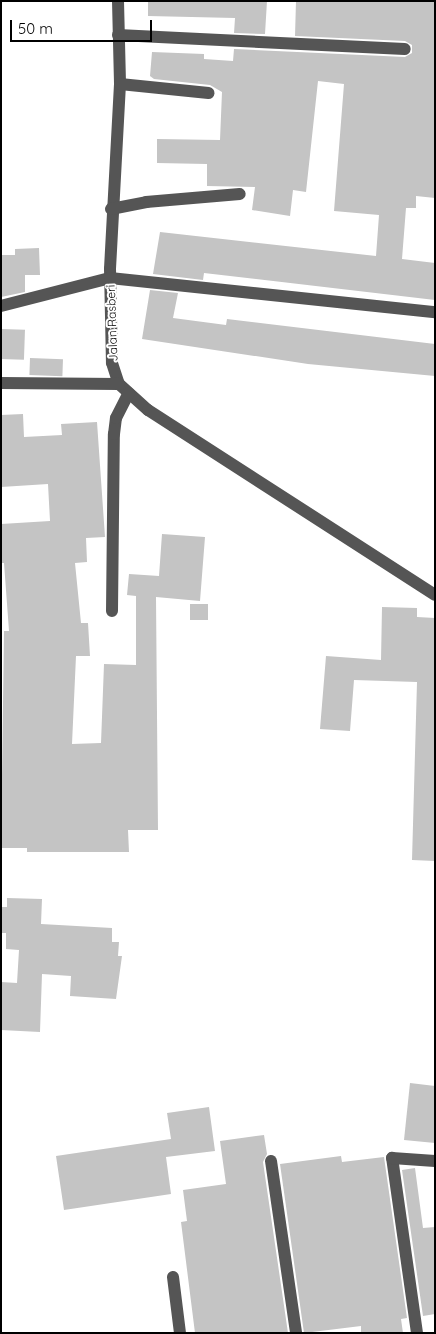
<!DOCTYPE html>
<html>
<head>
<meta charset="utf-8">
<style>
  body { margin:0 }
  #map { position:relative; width:436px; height:1334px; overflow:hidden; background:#fff; font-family:Quicksand,sans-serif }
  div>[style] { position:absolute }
  .building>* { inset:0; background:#c4c4c4; transform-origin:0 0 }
  .minor>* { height:12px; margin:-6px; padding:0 6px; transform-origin:6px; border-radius:6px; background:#555 }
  span { translate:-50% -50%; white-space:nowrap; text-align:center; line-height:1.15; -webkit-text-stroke:4px #fff; paint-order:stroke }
  .street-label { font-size:12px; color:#000 }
  .frame { position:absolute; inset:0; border:2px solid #000; pointer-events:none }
  .scale { position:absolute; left:10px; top:20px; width:142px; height:22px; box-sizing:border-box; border:2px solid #000; border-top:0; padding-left:6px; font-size:15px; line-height:18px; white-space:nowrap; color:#000; -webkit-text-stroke:4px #fff; paint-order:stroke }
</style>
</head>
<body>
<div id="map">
  <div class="building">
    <i style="clip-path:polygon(148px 1px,267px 1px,265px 34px,234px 33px,235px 18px,148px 16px)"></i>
    <i style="clip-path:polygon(296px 1px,435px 1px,435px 198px,416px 196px,416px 208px,406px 208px,402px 259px,435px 263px,435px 300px,204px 273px,203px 280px,153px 274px,160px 232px,376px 256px,379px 215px,334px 211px,344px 84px,318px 81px,306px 192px,293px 190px,290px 216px,252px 210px,255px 187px,207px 186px,207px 164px,157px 163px,157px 139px,220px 140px,222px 92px,210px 85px,154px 79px,150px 76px,152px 52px,204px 54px,204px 59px,233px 61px,234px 49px,405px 57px,412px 53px,412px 45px,405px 41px,295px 36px)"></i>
    <i style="clip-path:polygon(39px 248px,40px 275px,25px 275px,25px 292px,1px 297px,1px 255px,15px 255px,15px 249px)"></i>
    <i style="clip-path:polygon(150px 290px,178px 293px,173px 318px,226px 325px,227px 319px,435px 344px,435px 376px,308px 364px,142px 339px)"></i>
    <i style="left:1px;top:329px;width:24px;height:30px;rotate:2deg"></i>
    <i style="left:30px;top:358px;width:33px;height:17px;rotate:2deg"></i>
    <i style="clip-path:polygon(23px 414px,24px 437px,62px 435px,61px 424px,97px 422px,105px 537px,86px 538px,87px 562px,75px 563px,81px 623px,88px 623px,90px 656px,76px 656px,72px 744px,101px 743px,104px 664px,136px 665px,136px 596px,127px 595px,129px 574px,159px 576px,162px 534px,205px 537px,200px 601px,156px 597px,158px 830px,128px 830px,129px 852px,27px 852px,27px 848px,1px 848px,4px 631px,9px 631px,4px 563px,1px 563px,1px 524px,50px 521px,48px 484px,1px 487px,1px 415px)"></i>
    <i style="left:190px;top:604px;width:18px;height:16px"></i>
    <i style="clip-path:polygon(382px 607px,417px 608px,417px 617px,435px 618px,435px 861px,412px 860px,417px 682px,354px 680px,350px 731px,320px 729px,326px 656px,381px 660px)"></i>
    <i style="clip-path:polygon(7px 898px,42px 899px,41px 924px,112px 928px,112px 942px,119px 942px,118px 956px,122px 956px,116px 999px,70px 996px,71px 976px,42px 974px,40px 1032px,1px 1030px,1px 982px,17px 983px,19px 950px,6px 949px,6px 933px,1px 933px,1px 907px,7px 907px)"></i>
    <i style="clip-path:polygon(410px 1083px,435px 1086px,435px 1143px,404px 1140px)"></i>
    <i style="clip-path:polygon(209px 1107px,215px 1151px,166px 1157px,171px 1194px,64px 1210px,56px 1156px,171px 1139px,167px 1113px)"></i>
    <i style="clip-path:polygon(264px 1135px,267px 1154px,263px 1162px,288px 1333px,195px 1333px,181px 1222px,187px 1221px,183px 1190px,226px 1184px,220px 1141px)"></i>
    <i style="clip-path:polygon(341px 1156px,342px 1162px,384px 1157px,407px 1318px,401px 1319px,403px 1333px,361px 1333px,361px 1326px,304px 1333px,280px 1164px)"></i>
    <i style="clip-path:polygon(415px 1168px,423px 1228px,435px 1227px,435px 1314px,423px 1316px,402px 1170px)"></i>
  </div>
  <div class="minor">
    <i style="left:118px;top:1px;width:83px;rotate:88.6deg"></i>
    <i style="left:120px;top:84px;width:185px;rotate:93.1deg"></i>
    <i style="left:110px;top:269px;width:94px;rotate:88.8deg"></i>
    <i style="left:112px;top:363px;width:22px;rotate:72deg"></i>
    <i style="left:119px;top:384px;width:39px;rotate:42deg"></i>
    <i style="left:148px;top:410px;width:341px;rotate:32.8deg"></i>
    <i style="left:118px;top:35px;width:287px;rotate:2.8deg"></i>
    <i style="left:120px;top:84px;width:89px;rotate:5.8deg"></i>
    <i style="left:111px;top:209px;width:36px;rotate:-11deg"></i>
    <i style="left:146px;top:202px;width:94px;rotate:-4.9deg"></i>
    <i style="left:1px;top:306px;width:113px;rotate:-14.4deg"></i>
    <i style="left:110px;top:278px;width:327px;rotate:6deg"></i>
    <i style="left:1px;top:383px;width:118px;rotate:0.5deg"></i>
    <i style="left:112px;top:611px;width:177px;rotate:-89.4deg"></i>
    <i style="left:114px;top:434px;width:16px;rotate:-83deg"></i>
    <i style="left:116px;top:418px;width:28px;rotate:-63deg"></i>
    <i style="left:271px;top:1161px;width:174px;rotate:81.7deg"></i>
    <i style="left:173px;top:1277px;width:56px;rotate:82.9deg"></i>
    <i style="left:417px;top:1333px;width:177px;rotate:-98.1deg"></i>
    <i style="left:392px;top:1158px;width:43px;rotate:4deg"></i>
  </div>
  <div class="street-label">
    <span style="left:112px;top:323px;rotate:-92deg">Jalan Rasberi</span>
  </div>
  <div class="frame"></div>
  <div class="scale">50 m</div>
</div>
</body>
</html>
